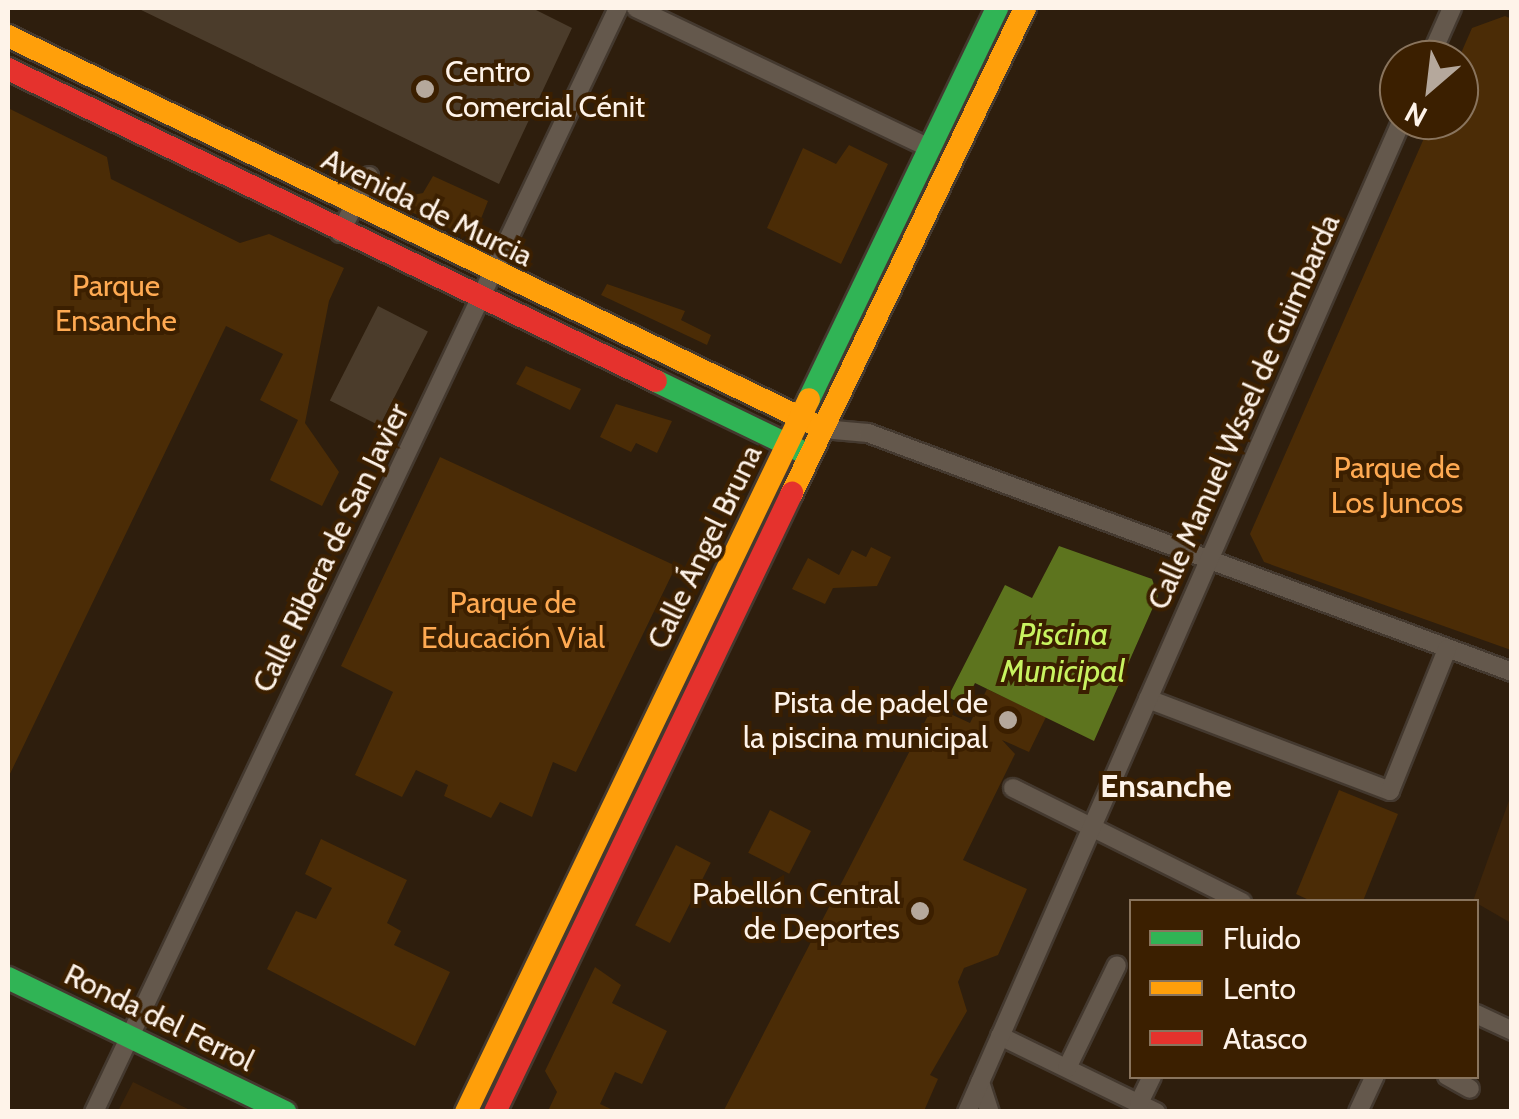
<!DOCTYPE html>
<html>
<head>
<meta charset="utf-8">
<style>
  body { margin:0 }
  #map { position:relative; width:1519px; height:1119px; overflow:hidden; background:#2e1e0d; font-family:Cabin,sans-serif }
  div>[style] { position:absolute }
  .built>* { inset:0; background:#3e250a }
  .green>* { inset:0; background:#4b2c06; transform-origin:0 0 }
  .water>* { inset:0; background:#5d741e }
  .building>* { inset:0; background:#4b3c2b; transform-origin:0 0 }
  .roads { filter:drop-shadow(2px 0 #44392f) drop-shadow(-2px 0 #44392f) drop-shadow(0 2px #44392f) drop-shadow(0 -2px #44392f) }
  .street>* { height:18px; margin:-9px; padding:0 9px; transform-origin:9px; border-radius:9px; background:#64584c }
  .fast>* { height:22px; margin:-11px; padding:0 11px; transform-origin:11px; border-radius:11px; background:#30b455 }
  .slow>* { height:22px; margin:-11px; padding:0 11px; transform-origin:11px; border-radius:11px; background:#ff9f0a }
  .jam>* { height:22px; margin:-11px; padding:0 11px; transform-origin:11px; border-radius:11px; background:#e5322d }
  .dots>* { width:28px; height:28px; translate:-50% -50%; box-sizing:border-box; border:5px solid #3b1f00; border-radius:50% }
  span { translate:-50% -50%; white-space:nowrap; text-align:center; line-height:1.15; -webkit-text-stroke:8px #3b1f00; paint-order:stroke }
  .poi-label { font-size:30px; color:#fef3e9 }
  .left { translate:0 -50%; text-align:left }
  .right { translate:-100% -50%; text-align:right }
  .street-label { font-size:30px; color:#fef3e9 }
  .park-label { font-size:30px; color:#ffaa52 }
  .water-label { font-size:32px; color:#c8f360; font-style:italic }
  .neighbourhood-label { font-size:32px; color:#fef3e9; font-weight:700 }
  .frame { position:absolute; inset:0; border:10px solid #fef3e9; pointer-events:none }
  .legend { position:absolute; left:1129px; top:899px; width:350px; height:180px; box-sizing:border-box; background:#3b1f00; border:2px solid #89745d; margin:0; padding:12px 18px; list-style:none; font-size:30px; color:#fef3e9 }
  .legend li { display:flex; align-items:center; gap:20px; height:50px }
  .legend b { width:50px; border:2px solid #89745d }
  .north { position:absolute; left:1379px; top:40px; width:100px; height:100px; box-sizing:border-box; background:#3b1f00; border:2px solid #89745d; border-radius:50%; rotate:208deg; font-size:28px; font-weight:700; line-height:40px; text-align:center; color:#fef3e9 }
  .north::after { content:''; display:block; margin:auto; width:35px; height:45px; background:#b5a89c; clip-path:polygon(50% 0,100% 100%,50% 72%,0 100%) }
</style>
</head>
<body>
<div id="map">
  <div class="built">
    <i style="clip-path:polygon(1511px 795px,1511px 923px,1473px 901px)"></i>
    <i style="clip-path:polygon(133px 1082px,192px 1111px,118px 1111px)"></i>
  </div>
  <div class="green">
    <i style="clip-path:polygon(1505px 16px,1512px 19px,1511px 650px,1264px 562px,1250px 534px,1432px 120px,1459px 120px,1458px 60px,1472px 28px)"></i>
    <i style="clip-path:polygon(8px 108px,107px 157px,111px 179px,240px 243px,269px 234px,344px 268px,329px 301px,305px 423px,339px 472px,322px 506px,270px 480px,298px 420px,260px 400px,283px 354px,226px 326px,8px 778px)"></i>
    <i style="clip-path:polygon(849px 145px,888px 164px,841px 264px,767px 228px,803px 148px,836px 164px)"></i>
    <i style="clip-path:polygon(433px 176px,488px 201px,473px 239px,404px 209px,403px 197px,423px 193px)"></i>
    <i style="clip-path:polygon(607px 284px,685px 311px,681px 320px,711px 335px,707px 345px,601px 295px)"></i>
    <i style="clip-path:polygon(526px 366px,581px 389px,570px 410px,516px 384px)"></i>
    <i style="clip-path:polygon(616px 404px,672px 421px,657px 453px,636px 443px,631px 452px,600px 437px)"></i>
    <i style="clip-path:polygon(440px 457px,676px 566px,576px 772px,553px 762px,532px 817px,500px 802px,491px 818px,444px 796px,448px 785px,416px 770px,402px 797px,355px 775px,393px 692px,341px 666px)"></i>
    <i style="clip-path:polygon(871px 547px,891px 557px,877px 586px,833px 588px,825px 604px,792px 589px,808px 558px,839px 575px,852px 550px,866px 557px)"></i>
    <i style="clip-path:polygon(987px 689px,1046px 717px,1029px 752px,1002px 740px,1015px 754px,963px 860px,1027px 889px,998px 955px,964px 968px,958px 982px,967px 1011px,930px 1075px,938px 1079px,924px 1111px,723px 1112px,933px 706px,970px 723px)"></i>
    <i style="clip-path:polygon(1339px 790px,1398px 814px,1363px 901px,1311px 901px,1296px 894px)"></i>
    <i style="left:770px;top:810px;width:46px;height:48px;rotate:27deg"></i>
    <i style="clip-path:polygon(321px 839px,407px 880px,387px 923px,401px 931px,394px 945px,450px 972px,415px 1046px,267px 969px,296px 911px,316px 919px,332px 888px,305px 874px)"></i>
    <i style="left:676px;top:845px;width:39px;height:90px;rotate:27deg"></i>
    <i style="clip-path:polygon(595px 967px,621px 985px,612px 1003px,667px 1031px,642px 1084px,615px 1072px,600px 1104px,615px 1111px,548px 1111px,557px 1092px,545px 1071px)"></i>
  </div>
  <div class="water">
    <i style="clip-path:polygon(1059px 546px,1152px 579px,1158px 596px,1094px 741px,975px 683px,964px 705px,948px 697px,1005px 585px,1032px 598px)"></i>
  </div>
  <div class="building">
    <i style="clip-path:polygon(137px 8px,532px 8px,572px 28px,499px 184px)"></i>
    <i style="left:378px;top:306px;width:56px;height:106px;rotate:27deg"></i>
  </div>
  <div class="roads">
    <div class="street">
      <i style="left:636px;top:8px;width:325px;rotate:25.5deg"></i>
      <i style="left:1429px;top:60px;width:57px;rotate:-66.1deg"></i>
      <i style="left:340px;top:233px;width:64px;rotate:-63deg"></i>
      <i style="left:823px;top:429px;width:45px;rotate:5.1deg"></i>
      <i style="left:868px;top:433px;width:687px;rotate:20.36deg"></i>
      <i style="left:1148px;top:699px;width:259px;rotate:20.8deg"></i>
      <i style="left:1390px;top:791px;width:153px;rotate:-68.1deg"></i>
      <i style="left:1013px;top:788px;width:256px;rotate:26.5deg"></i>
      <i style="left:1476px;top:1014px;width:40px;rotate:25deg"></i>
      <i style="left:1000px;top:1036px;width:174px;rotate:26deg"></i>
      <i style="left:1067px;top:1068px;width:114px;rotate:-64.1deg"></i>
      <i style="left:1447px;top:1076px;width:26px;rotate:29deg"></i>
      <i style="left:980px;top:1082px;width:32px;rotate:72deg"></i>
      <i style="left:1139px;top:1103px;width:30px;rotate:-64deg"></i>
      <i style="left:94px;top:1112px;width:1222px;rotate:-64.61deg"></i>
      <i style="left:967px;top:1112px;width:1083px;rotate:-66.32deg"></i>
      <i style="left:1358px;top:1112px;width:40px;rotate:-65deg"></i>
    </div>
    <div class="fast">
      <i style="left:656px;top:381px;width:161px;rotate:25.8deg"></i>
      <i style="left:809px;top:399px;width:434px;rotate:-64.3deg"></i>
      <i style="left:8px;top:978px;width:308px;rotate:25.8deg"></i>
    </div>
    <div class="slow">
      <i style="left:8px;top:36px;width:895px;rotate:25.71deg"></i>
      <i style="left:792px;top:493px;width:538px;rotate:-64.34deg"></i>
      <i style="left:466px;top:1112px;width:791px;rotate:-64.31deg"></i>
    </div>
    <div class="jam">
      <i style="left:8px;top:69px;width:719px;rotate:25.71deg"></i>
      <i style="left:495px;top:1112px;width:687px;rotate:-64.37deg"></i>
    </div>
  </div>
  <div class="dots">
    <i style="left:425px;top:89px;background:#b5a89c"></i>
    <i style="left:1008px;top:720px;background:#b5a89c"></i>
    <i style="left:920px;top:911px;background:#b5a89c"></i>
  </div>
  <div class="poi-label">
    <span class="left" style="left:445px;top:89px">Centro<br>Comercial Cénit</span>
    <span class="right" style="left:988px;top:720px">Pista de padel de<br>la piscina municipal</span>
    <span class="right" style="left:900px;top:911px">Pabellón Central<br>de Deportes</span>
  </div>
  <div class="street-label">
    <span style="left:427px;top:208px;rotate:26deg">Avenida de Murcia</span>
    <span style="left:1244px;top:412px;rotate:-66deg">Calle Manuel Wssel de Guimbarda</span>
    <span style="left:705px;top:547px;rotate:-64deg">Calle Ángel Bruna</span>
    <span style="left:331px;top:548px;rotate:-64deg">Calle Ribera de San Javier</span>
    <span style="left:159px;top:1018px;rotate:26deg">Ronda del Ferrol</span>
  </div>
  <div class="park-label">
    <span style="left:116px;top:303px">Parque<br>Ensanche</span>
    <span style="left:1397px;top:485px">Parque de<br>Los Juncos</span>
    <span style="left:513px;top:620px">Parque de<br>Educación Vial</span>
  </div>
  <div class="water-label">
    <span style="left:1063px;top:653px">Piscina<br>Municipal</span>
  </div>
  <div class="neighbourhood-label">
    <span style="left:1166px;top:786px">Ensanche</span>
  </div>
  <div class="frame"></div>
  <ul class="legend">
  <li><b style="height:12px;background:#30b455"></b>Fluido</li>
  <li><b style="height:12px;background:#ff9f0a"></b>Lento</li>
  <li><b style="height:12px;background:#e5322d"></b>Atasco</li>
  </ul>
  <div class="north">N</div>
</div>
</body>
</html>
